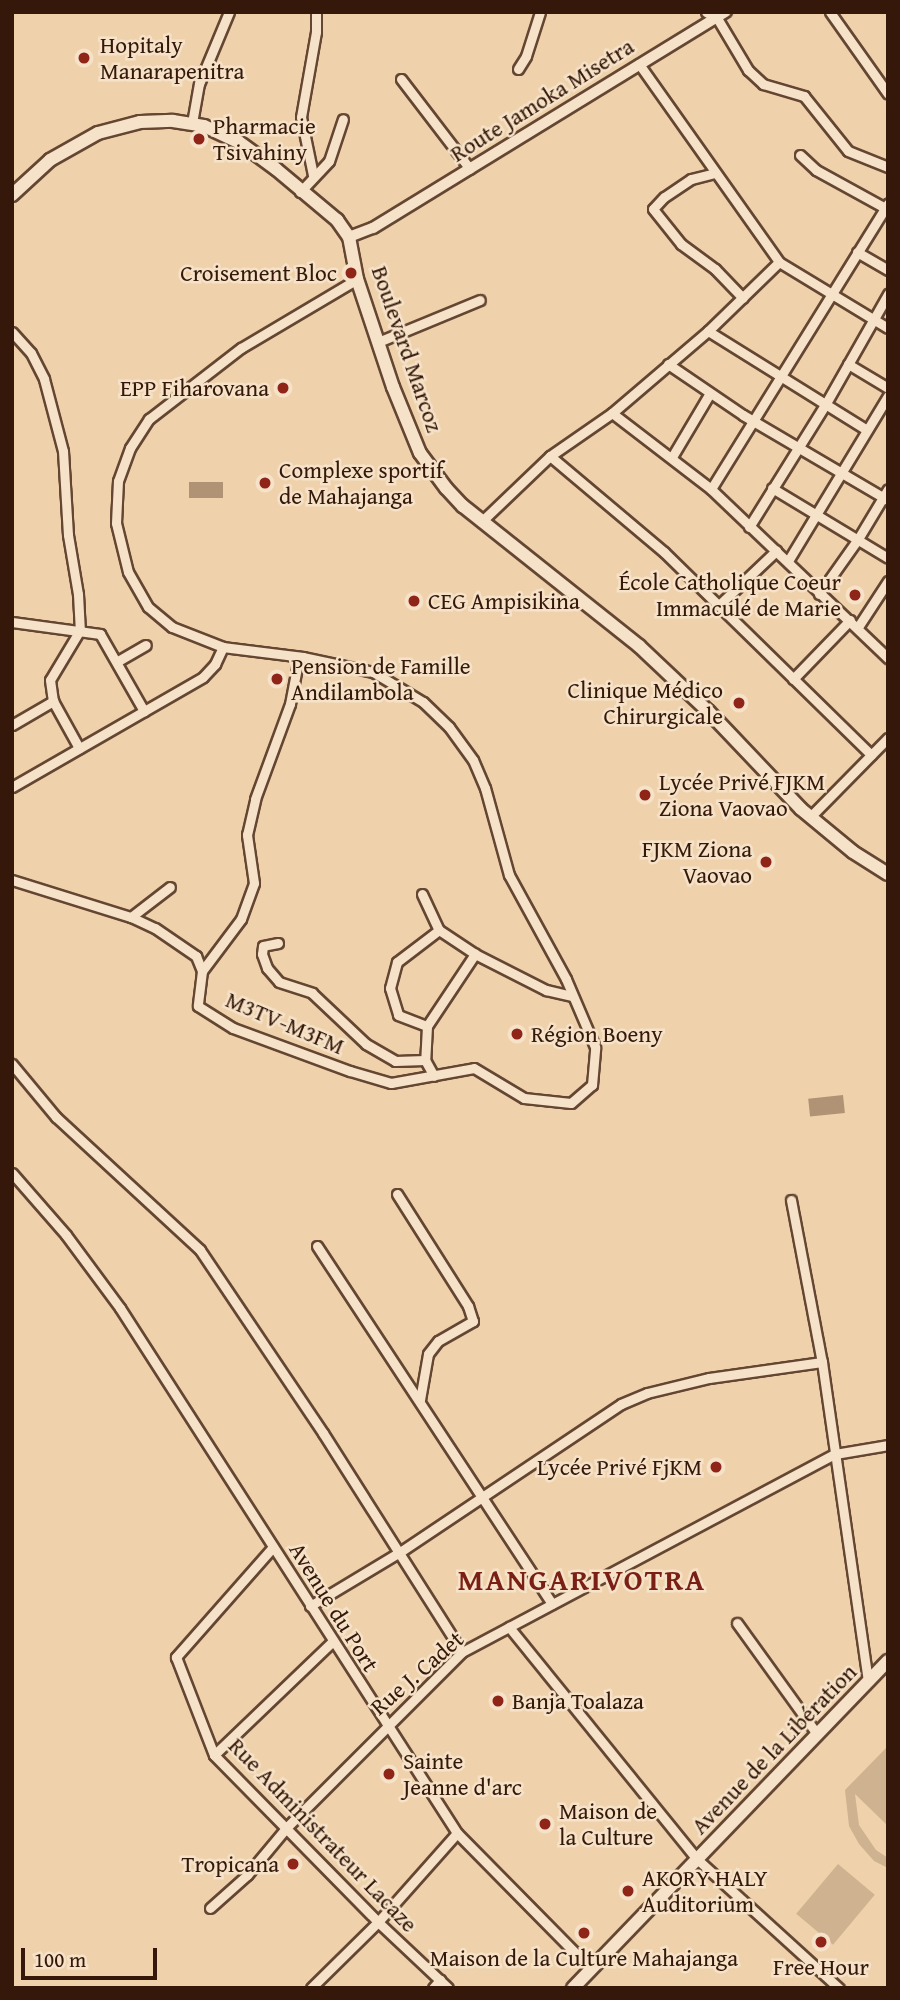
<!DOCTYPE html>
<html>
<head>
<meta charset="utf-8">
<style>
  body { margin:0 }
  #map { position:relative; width:900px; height:2000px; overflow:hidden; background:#efd2ab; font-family:"Gentium Book Plus",serif }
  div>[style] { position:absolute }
  .green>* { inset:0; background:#cfb28f; transform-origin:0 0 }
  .water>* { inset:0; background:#b09374; transform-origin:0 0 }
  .roads { filter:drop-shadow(2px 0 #644632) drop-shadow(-2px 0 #644632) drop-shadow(0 2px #644632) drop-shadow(0 -2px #644632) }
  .minor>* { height:9px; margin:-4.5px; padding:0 4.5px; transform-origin:4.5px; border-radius:4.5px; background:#f5e2c8 }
  .tertiary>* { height:10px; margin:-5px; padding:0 5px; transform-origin:5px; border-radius:5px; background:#f5e2c8 }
  .secondary>* { height:12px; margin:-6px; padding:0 6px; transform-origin:6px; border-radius:6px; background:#f5e2c8 }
  .dots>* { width:19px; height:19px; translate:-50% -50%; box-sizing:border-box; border:4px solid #f5e2c8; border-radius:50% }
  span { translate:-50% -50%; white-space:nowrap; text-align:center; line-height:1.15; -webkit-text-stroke:5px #f5e2c8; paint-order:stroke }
  .poi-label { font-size:23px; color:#351809 }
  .left { translate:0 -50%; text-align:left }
  .right { translate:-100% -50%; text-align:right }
  .street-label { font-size:23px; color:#351809 }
  .district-label { font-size:30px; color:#7a1f14; font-weight:700; letter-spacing:2px }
  .frame { position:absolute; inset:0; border:14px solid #351809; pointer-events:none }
  .scale { position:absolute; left:21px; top:1948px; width:136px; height:32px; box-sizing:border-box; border:4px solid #351809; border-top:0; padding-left:9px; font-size:21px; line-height:24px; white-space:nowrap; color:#351809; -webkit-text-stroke:5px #f5e2c8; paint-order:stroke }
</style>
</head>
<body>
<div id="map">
  <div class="green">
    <i style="clip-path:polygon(888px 1746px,888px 1826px,855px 1794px,859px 1825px,876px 1850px,888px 1858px,888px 1868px,874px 1861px,859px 1844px,849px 1826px,845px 1790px)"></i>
    <i style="left:838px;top:1864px;width:48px;height:65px;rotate:40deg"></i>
  </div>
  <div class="water">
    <i style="left:189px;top:482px;width:34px;height:16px"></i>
    <i style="left:843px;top:1095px;width:18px;height:35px;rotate:84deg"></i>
  </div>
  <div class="roads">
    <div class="minor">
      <i style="left:706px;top:12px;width:13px;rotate:29deg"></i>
      <i style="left:717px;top:18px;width:61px;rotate:59.2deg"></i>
      <i style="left:748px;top:70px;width:21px;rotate:43deg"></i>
      <i style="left:763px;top:84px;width:43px;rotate:16.3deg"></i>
      <i style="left:804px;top:96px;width:70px;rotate:51.3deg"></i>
      <i style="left:848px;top:151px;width:43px;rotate:21.8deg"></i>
      <i style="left:830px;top:12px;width:100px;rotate:54.7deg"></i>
      <i style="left:639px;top:64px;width:242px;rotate:54.7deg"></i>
      <i style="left:779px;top:262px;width:127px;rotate:31.2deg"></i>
      <i style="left:518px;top:69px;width:15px;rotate:-58deg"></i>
      <i style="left:526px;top:56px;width:46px;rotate:-72.3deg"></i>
      <i style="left:401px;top:79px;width:113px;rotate:52.5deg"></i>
      <i style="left:192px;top:123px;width:40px;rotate:-80deg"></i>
      <i style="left:199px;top:84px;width:78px;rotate:-67.4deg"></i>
      <i style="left:800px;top:155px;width:22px;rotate:43deg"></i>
      <i style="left:816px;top:170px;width:81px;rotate:28.8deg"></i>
      <i style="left:715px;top:173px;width:25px;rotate:166deg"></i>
      <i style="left:691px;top:179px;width:32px;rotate:146deg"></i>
      <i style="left:664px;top:197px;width:16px;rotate:133deg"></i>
      <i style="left:653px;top:209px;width:45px;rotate:51.3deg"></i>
      <i style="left:681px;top:244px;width:42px;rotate:36.3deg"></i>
      <i style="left:715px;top:269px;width:40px;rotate:46deg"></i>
      <i style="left:313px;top:175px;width:59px;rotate:-101.7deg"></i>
      <i style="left:301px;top:117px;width:86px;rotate:-80deg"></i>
      <i style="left:316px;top:32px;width:20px;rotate:-90deg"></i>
      <i style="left:300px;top:192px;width:42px;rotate:-46.9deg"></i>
      <i style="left:329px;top:161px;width:44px;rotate:-71.6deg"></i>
      <i style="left:857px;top:252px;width:36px;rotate:30deg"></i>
      <i style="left:708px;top:331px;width:187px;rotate:31.9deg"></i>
      <i style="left:12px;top:332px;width:28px;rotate:48deg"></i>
      <i style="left:31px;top:353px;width:29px;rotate:63deg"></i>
      <i style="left:44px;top:379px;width:74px;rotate:75.2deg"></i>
      <i style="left:63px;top:451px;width:84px;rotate:86.6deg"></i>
      <i style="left:68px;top:535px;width:60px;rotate:80.4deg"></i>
      <i style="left:78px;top:594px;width:36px;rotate:87deg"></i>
      <i style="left:80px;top:630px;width:58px;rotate:121deg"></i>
      <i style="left:50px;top:680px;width:21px;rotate:82deg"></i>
      <i style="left:53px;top:701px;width:54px;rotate:61deg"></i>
      <i style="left:378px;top:342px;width:110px;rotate:-22.4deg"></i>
      <i style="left:668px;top:364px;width:91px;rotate:34.2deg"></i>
      <i style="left:743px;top:415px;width:168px;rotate:30.4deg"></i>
      <i style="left:848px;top:364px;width:47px;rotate:31deg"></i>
      <i style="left:612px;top:413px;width:125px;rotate:37.5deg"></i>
      <i style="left:711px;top:489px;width:245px;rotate:43.7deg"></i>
      <i style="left:550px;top:456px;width:149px;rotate:40.1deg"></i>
      <i style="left:664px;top:552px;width:290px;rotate:44.4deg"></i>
      <i style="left:672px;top:457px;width:74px;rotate:-59.3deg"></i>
      <i style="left:772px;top:488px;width:135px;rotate:31.1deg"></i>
      <i style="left:711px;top:489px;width:336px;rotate:-58.2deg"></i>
      <i style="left:482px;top:521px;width:94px;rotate:-43.7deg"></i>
      <i style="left:550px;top:456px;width:75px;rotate:-34.7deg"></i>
      <i style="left:612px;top:413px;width:126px;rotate:-40.5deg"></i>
      <i style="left:708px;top:331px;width:99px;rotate:-44.2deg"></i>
      <i style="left:749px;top:527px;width:144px;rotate:-58.1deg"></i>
      <i style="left:825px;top:405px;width:128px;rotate:-60.4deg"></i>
      <i style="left:788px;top:561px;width:193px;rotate:-58.8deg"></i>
      <i style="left:819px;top:594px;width:67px;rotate:-54.7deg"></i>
      <i style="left:858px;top:539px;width:58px;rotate:-59deg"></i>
      <i style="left:719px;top:605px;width:79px;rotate:-43.5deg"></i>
      <i style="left:12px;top:622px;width:89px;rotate:7.8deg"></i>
      <i style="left:100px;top:634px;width:89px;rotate:60.3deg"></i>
      <i style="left:858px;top:627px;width:55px;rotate:-56.9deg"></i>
      <i style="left:118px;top:661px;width:32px;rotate:-30deg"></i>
      <i style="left:793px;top:679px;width:82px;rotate:-46deg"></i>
      <i style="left:12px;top:725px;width:48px;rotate:-30.3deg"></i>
      <i style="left:12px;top:787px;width:220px;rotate:-29.9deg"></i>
      <i style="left:203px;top:677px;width:18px;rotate:-47deg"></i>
      <i style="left:215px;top:664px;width:19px;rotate:-65deg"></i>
      <i style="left:810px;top:817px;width:111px;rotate:-45.4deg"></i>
      <i style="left:12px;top:880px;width:125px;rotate:17.3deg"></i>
      <i style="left:131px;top:917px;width:26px;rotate:25deg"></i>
      <i style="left:155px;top:928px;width:50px;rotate:34.3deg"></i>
      <i style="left:196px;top:956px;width:16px;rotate:68deg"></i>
      <i style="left:202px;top:971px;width:35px;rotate:97deg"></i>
      <i style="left:198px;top:1006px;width:41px;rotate:32.2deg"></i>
      <i style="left:233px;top:1028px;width:125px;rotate:20.2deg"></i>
      <i style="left:350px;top:1071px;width:43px;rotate:16.3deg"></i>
      <i style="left:391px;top:1083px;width:84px;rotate:-10.2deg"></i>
      <i style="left:474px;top:1068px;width:58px;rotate:31deg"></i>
      <i style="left:524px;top:1098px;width:47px;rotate:6.1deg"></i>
      <i style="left:571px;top:1103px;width:28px;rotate:-41deg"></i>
      <i style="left:592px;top:1085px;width:38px;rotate:-85deg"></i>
      <i style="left:595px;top:1047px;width:74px;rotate:-113.1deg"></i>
      <i style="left:566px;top:979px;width:119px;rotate:-118.7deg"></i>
      <i style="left:509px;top:875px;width:90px;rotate:-105.4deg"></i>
      <i style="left:485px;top:788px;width:30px;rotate:-113deg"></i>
      <i style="left:473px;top:760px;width:41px;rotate:-126deg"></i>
      <i style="left:449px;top:727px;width:36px;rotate:-136deg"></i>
      <i style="left:423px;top:702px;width:58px;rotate:-149deg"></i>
      <i style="left:373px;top:672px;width:72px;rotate:-167.9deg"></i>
      <i style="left:303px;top:657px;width:81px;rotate:-172.9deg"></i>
      <i style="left:223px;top:647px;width:55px;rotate:-158.6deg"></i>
      <i style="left:172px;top:627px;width:31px;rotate:-140deg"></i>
      <i style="left:148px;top:607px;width:40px;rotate:-119.7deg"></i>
      <i style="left:128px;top:572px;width:50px;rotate:-103.8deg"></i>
      <i style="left:116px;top:523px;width:42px;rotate:-87.3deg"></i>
      <i style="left:118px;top:481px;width:35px;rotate:-70deg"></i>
      <i style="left:130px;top:448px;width:35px;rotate:-57deg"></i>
      <i style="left:149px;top:419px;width:116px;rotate:-37.7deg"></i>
      <i style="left:241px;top:348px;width:135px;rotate:-30.7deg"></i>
      <i style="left:422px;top:894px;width:40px;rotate:65deg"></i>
      <i style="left:439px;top:930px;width:53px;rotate:142.7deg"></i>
      <i style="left:397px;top:962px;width:27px;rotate:105deg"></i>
      <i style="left:390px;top:988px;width:28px;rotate:73deg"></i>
      <i style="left:398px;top:1015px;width:31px;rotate:21deg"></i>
      <i style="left:427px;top:1026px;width:34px;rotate:93deg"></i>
      <i style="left:425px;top:1060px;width:18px;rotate:61deg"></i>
      <i style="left:131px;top:917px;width:49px;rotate:-37.6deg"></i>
      <i style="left:439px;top:930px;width:43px;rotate:33.7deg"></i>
      <i style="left:475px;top:954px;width:80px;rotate:26.9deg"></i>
      <i style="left:546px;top:990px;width:27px;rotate:13deg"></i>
      <i style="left:278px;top:943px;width:15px;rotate:169deg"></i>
      <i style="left:263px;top:946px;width:8px;rotate:97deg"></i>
      <i style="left:262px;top:954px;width:15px;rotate:70deg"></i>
      <i style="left:267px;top:968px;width:18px;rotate:49deg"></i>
      <i style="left:279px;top:982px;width:35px;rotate:18deg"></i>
      <i style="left:312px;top:993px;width:74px;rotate:43.4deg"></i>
      <i style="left:366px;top:1044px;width:34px;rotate:30deg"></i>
      <i style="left:395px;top:1061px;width:30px;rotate:-2deg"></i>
      <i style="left:202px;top:971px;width:65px;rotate:-53.1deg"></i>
      <i style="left:241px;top:919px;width:38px;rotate:-70deg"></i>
      <i style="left:254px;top:883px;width:49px;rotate:-98.3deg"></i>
      <i style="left:247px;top:835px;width:37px;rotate:-77deg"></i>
      <i style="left:255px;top:799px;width:101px;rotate:-69.8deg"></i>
      <i style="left:290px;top:704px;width:48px;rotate:-79.2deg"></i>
      <i style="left:427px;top:1026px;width:87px;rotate:-56.3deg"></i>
      <i style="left:12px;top:1064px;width:69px;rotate:50.3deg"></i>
      <i style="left:56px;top:1117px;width:196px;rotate:42.7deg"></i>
      <i style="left:200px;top:1250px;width:220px;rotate:56.1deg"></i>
      <i style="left:323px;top:1433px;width:259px;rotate:57.6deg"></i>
      <i style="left:12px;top:1173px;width:82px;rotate:48.9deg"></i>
      <i style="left:66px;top:1235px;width:91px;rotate:53.5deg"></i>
      <i style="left:120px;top:1308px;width:624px;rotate:57.3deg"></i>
      <i style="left:457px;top:1833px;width:191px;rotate:45.4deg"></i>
      <i style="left:397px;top:1194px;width:133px;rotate:57.6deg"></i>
      <i style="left:468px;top:1306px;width:16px;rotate:72deg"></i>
      <i style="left:473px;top:1321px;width:40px;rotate:150.3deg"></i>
      <i style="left:438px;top:1341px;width:16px;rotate:128deg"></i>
      <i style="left:428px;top:1354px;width:47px;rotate:99.9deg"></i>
      <i style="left:791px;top:1200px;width:165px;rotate:79.2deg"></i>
      <i style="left:822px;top:1362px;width:322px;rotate:81.8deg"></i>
      <i style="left:317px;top:1246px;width:428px;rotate:56.7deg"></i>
      <i style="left:273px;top:1547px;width:147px;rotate:131.4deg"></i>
      <i style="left:176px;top:1657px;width:105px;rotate:68.8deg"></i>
      <i style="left:214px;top:1755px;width:234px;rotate:45.5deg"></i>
      <i style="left:378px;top:1922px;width:96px;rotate:43.3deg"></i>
      <i style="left:310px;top:1606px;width:105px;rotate:-31deg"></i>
      <i style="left:400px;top:1552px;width:266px;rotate:-33.8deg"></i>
      <i style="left:621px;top:1404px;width:28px;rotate:-23deg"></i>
      <i style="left:647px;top:1393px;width:64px;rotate:-13.6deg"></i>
      <i style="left:709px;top:1378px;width:114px;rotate:-8.1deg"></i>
      <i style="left:737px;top:1623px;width:137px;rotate:54.2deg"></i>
      <i style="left:509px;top:1627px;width:299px;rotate:51deg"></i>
      <i style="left:697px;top:1859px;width:192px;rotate:42.3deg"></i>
      <i style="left:214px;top:1755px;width:163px;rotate:-43.8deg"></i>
      <i style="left:210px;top:1908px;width:50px;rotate:-41.7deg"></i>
      <i style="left:247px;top:1875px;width:62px;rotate:-50.2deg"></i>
      <i style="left:287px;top:1827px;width:247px;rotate:-45deg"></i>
      <i style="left:462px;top:1652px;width:422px;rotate:-28deg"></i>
      <i style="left:835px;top:1454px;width:54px;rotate:-9.6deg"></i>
      <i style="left:311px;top:1988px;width:94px;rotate:-44.6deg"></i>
      <i style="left:378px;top:1922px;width:119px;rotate:-48.4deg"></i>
      <i style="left:433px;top:1988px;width:11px;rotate:-49deg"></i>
    </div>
    <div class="tertiary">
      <i style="left:349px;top:237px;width:26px;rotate:-21deg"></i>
      <i style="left:373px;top:228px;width:414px;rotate:-31.5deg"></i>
    </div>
    <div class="secondary">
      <i style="left:12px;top:195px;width:52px;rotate:-42.6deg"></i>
      <i style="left:50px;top:160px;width:55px;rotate:-29.4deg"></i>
      <i style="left:98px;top:133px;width:43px;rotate:-14.7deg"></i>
      <i style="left:140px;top:122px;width:33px;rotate:-2deg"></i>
      <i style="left:173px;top:121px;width:31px;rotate:9deg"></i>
      <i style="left:204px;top:126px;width:38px;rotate:25deg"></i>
      <i style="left:239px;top:142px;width:46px;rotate:36.1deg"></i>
      <i style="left:276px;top:169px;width:80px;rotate:39.9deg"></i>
      <i style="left:337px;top:220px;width:21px;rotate:55deg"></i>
      <i style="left:349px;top:237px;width:43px;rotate:79.2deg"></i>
      <i style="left:357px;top:279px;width:114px;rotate:71.6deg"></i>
      <i style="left:393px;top:387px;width:71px;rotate:67.8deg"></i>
      <i style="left:420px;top:453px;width:44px;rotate:53.4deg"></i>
      <i style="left:446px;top:488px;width:25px;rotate:47deg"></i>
      <i style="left:463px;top:506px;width:225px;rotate:38.5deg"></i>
      <i style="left:639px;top:646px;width:95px;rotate:43.3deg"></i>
      <i style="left:708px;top:711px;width:135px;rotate:46.5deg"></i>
      <i style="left:801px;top:809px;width:67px;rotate:39.6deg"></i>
      <i style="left:853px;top:852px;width:41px;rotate:32.2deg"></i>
      <i style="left:573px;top:1988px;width:454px;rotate:-46.1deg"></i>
    </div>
  </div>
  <div class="dots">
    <i style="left:84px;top:58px;background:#8f2418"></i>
    <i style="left:199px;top:139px;background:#8f2418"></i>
    <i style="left:351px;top:273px;background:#8f2418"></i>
    <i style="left:283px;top:388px;background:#8f2418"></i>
    <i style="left:265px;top:483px;background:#8f2418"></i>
    <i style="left:855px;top:595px;background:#8f2418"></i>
    <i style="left:414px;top:601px;background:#8f2418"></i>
    <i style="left:277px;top:679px;background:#8f2418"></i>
    <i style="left:739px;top:703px;background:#8f2418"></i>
    <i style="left:645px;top:795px;background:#8f2418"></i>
    <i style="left:766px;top:862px;background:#8f2418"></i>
    <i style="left:517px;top:1034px;background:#8f2418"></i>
    <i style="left:716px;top:1467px;background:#8f2418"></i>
    <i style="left:498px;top:1701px;background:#8f2418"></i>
    <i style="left:389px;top:1774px;background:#8f2418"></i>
    <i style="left:545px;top:1824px;background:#8f2418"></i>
    <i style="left:293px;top:1864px;background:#8f2418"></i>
    <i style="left:628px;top:1891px;background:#8f2418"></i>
    <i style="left:584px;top:1933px;background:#8f2418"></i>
    <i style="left:821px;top:1942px;background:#8f2418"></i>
  </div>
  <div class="poi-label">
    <span class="left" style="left:100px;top:58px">Hopitaly<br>Manarapenitra</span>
    <span class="left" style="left:213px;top:139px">Pharmacie<br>Tsivahiny</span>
    <span class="right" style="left:337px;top:273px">Croisement Bloc</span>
    <span class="right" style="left:269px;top:388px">EPP Fiharovana</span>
    <span class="left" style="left:279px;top:483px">Complexe sportif<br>de Mahajanga</span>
    <span class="right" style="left:841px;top:595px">École Catholique Coeur<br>Immaculé de Marie</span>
    <span class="left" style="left:428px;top:601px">CEG Ampisikina</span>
    <span class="left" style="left:291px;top:679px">Pension de Famille<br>Andilambola</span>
    <span class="right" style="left:723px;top:703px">Clinique Médico<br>Chirurgicale</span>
    <span class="left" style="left:659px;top:795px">Lycée Privé FJKM<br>Ziona Vaovao</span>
    <span class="right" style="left:752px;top:862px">FJKM Ziona<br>Vaovao</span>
    <span class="left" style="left:531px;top:1034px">Région Boeny</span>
    <span class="right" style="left:702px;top:1467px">Lycée Privé FjKM</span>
    <span class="left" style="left:512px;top:1701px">Banja Toalaza</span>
    <span class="left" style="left:403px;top:1774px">Sainte<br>Jeanne d'arc</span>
    <span class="left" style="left:559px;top:1824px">Maison de<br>la Culture</span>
    <span class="right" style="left:279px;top:1864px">Tropicana</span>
    <span class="left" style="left:642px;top:1891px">AKORY HALY<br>Auditorium</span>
    <span style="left:584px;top:1958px">Maison de la Culture Mahajanga</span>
    <span style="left:821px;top:1967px">Free Hour</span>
  </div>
  <div class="street-label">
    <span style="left:542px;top:100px;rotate:-32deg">Route Jamoka Misetra</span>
    <span style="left:407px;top:349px;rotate:71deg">Boulevard Marcoz</span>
    <span style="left:285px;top:1023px;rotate:23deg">M3TV-M3FM</span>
    <span style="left:334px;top:1607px;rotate:58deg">Avenue du Port</span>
    <span style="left:417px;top:1673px;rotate:-41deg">Rue J. Cadet</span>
    <span style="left:774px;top:1749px;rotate:-46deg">Avenue de la Libération</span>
    <span style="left:323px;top:1835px;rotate:46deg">Rue Administrateur Lacaze</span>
  </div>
  <div class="district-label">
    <span style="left:582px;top:1579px">MANGARIVOTRA</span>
  </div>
  <div class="frame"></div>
  <div class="scale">100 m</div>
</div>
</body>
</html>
